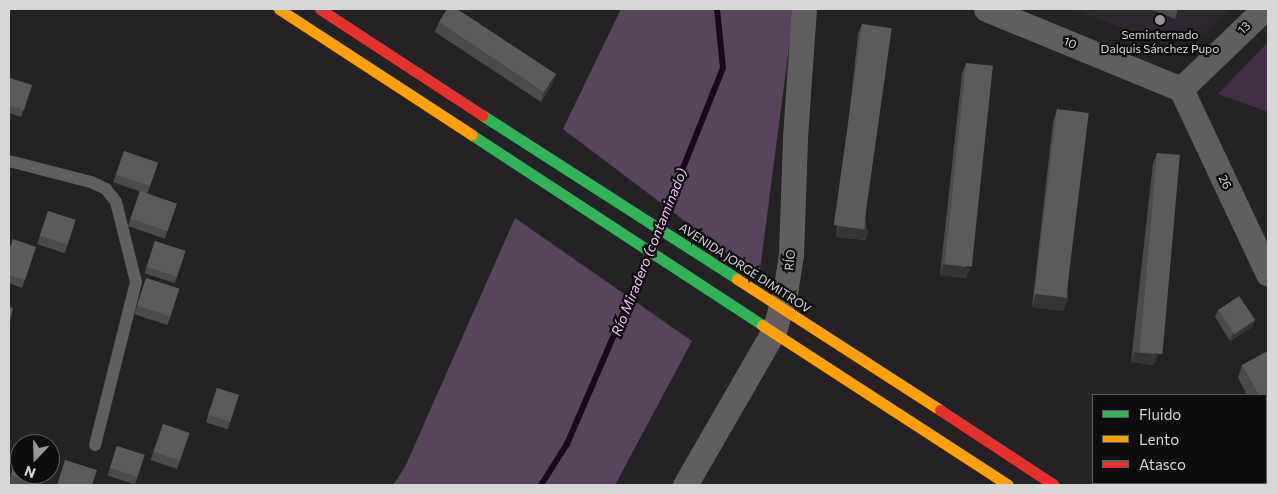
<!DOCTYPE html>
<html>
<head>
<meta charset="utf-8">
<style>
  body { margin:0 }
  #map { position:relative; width:1277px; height:494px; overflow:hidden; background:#252226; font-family:Commissioner,sans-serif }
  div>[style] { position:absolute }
  .built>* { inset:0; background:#2e2630 }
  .green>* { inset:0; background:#422f46 }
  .forest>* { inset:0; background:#5a435f }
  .stream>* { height:6px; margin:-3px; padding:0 3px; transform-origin:3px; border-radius:3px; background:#1a071f }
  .lane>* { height:12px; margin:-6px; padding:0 6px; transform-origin:6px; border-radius:6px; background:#615e62 }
  .street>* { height:25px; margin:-12.5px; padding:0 12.5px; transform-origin:12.5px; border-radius:12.5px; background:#615e62 }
  .fast>* { height:11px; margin:-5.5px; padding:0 5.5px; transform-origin:5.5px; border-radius:5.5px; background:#30b455 }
  .slow>* { height:11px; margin:-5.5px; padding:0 5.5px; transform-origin:5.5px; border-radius:5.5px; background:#ff9f0a }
  .jam>* { height:11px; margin:-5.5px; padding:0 5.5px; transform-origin:5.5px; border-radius:5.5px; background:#e5322d }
  .wall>* { inset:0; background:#4d4a4e; transform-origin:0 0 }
  .shaded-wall>* { inset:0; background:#363437 }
  .building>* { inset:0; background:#5c5a5d; transform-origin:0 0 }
  .dots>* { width:14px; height:14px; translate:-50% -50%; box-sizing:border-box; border:2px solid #0e0c0e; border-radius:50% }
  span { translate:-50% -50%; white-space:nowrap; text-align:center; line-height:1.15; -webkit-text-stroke:4.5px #0e0c0e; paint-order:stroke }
  .street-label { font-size:12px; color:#d9d6da }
  .poi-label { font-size:12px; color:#d9d6da }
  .water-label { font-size:14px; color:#f3c5fd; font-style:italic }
  .frame { position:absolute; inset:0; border:10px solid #d9d6da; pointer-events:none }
  .legend { position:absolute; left:1092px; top:394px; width:175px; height:90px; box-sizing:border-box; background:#0e0c0e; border:1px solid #5f5d60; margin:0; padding:6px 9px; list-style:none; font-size:15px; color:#d9d6da }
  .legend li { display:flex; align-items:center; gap:10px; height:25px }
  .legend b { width:25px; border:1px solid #5f5d60 }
  .north { position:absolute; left:10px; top:434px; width:50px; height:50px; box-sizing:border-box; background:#0e0c0e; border:1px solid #5f5d60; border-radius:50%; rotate:201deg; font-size:14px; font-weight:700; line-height:20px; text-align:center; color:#d9d6da }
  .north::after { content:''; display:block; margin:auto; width:18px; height:22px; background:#9a979b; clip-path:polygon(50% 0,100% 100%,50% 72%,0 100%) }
</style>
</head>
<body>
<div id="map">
  <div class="built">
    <i style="clip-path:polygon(1072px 9px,1230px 9px,1207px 32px,1172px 43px,1152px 39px)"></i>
  </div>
  <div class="green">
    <i style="clip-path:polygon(1268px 42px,1268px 112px,1218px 94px)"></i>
  </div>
  <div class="forest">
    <i style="clip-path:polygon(621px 9px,794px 9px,759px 277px,563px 129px)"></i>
    <i style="clip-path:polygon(515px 218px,692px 341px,615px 485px,393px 485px,405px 467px)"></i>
  </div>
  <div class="stream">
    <i style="left:661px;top:223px;width:167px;rotate:-68.2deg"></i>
    <i style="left:723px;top:68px;width:59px;rotate:-95.8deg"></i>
    <i style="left:541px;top:485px;width:49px;rotate:-57.6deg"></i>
    <i style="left:567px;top:444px;width:202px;rotate:-66.7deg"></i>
  </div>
  <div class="lane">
    <i style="left:9px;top:161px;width:85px;rotate:14.4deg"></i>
    <i style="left:91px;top:182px;width:17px;rotate:25deg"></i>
    <i style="left:106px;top:189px;width:16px;rotate:52deg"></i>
    <i style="left:116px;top:202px;width:82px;rotate:76deg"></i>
    <i style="left:136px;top:282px;width:168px;rotate:104.1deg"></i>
  </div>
  <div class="street">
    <i style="left:986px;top:9px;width:211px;rotate:22.3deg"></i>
    <i style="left:1181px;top:89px;width:204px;rotate:64.8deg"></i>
    <i style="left:1181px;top:89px;width:115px;rotate:-43.9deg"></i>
    <i style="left:685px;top:485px;width:178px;rotate:-60deg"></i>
    <i style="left:774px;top:331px;width:40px;rotate:-74deg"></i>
    <i style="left:785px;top:293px;width:39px;rotate:-81deg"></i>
    <i style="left:791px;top:254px;width:117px;rotate:-88deg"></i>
    <i style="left:795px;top:137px;width:128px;rotate:-86deg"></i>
  </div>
  <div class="fast">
    <i style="left:482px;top:115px;width:303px;rotate:32.7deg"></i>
    <i style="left:472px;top:135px;width:347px;rotate:33.2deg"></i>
  </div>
  <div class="slow">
    <i style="left:279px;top:9px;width:230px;rotate:33.1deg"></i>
    <i style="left:737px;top:279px;width:242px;rotate:32.8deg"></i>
    <i style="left:762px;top:325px;width:293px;rotate:33deg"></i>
  </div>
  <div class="jam">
    <i style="left:320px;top:9px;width:194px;rotate:33.2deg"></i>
    <i style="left:940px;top:410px;width:136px;rotate:33.3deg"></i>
  </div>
  <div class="wall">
    <i style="clip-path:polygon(1150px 9px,1178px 9px,1175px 19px)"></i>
    <i style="clip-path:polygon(439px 22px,552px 85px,541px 102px,435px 32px)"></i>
    <i style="clip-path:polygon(862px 24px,866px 240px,836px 237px,858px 34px)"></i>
    <i style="clip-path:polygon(966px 63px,966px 278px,940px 275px,962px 74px)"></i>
    <i style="clip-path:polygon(9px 82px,32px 85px,21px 117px,9px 113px)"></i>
    <i style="clip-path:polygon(1057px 109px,1068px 298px,1063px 311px,1032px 307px,1053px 122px)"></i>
    <i style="left:124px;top:151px;width:36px;height:33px;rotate:19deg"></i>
    <i style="clip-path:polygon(1157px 153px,1154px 365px,1131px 362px,1153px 163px)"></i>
    <i style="left:140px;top:191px;width:39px;height:37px;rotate:19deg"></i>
    <i style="left:48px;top:211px;width:29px;height:35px;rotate:18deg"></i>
    <i style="left:155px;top:241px;width:32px;height:34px;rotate:18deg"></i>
    <i style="clip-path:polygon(36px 247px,22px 288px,9px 283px,9px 250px)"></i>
    <i style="left:146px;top:278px;width:35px;height:38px;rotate:18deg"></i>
    <i style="clip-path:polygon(1218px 310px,1255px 320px,1252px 327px,1230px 341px,1215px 317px)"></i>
    <i style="clip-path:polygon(1268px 351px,1268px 434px,1266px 429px,1266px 395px,1247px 395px,1238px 378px,1242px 365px)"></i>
    <i style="left:217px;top:388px;width:23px;height:36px;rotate:18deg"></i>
    <i style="left:163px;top:424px;width:28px;height:38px;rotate:19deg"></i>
    <i style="left:117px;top:446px;width:29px;height:31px;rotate:18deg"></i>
    <i style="clip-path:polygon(20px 447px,40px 474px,36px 485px,16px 485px,9px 483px,9px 480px)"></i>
  </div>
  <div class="shaded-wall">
    <i style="clip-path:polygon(556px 74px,552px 85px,541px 102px,544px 92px)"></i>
    <i style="clip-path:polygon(839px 226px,869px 230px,866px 240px,836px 237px)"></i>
    <i style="clip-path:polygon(943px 264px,970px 268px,966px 278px,940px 275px)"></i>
    <i style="clip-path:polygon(1036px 294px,1068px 298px,1063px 311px,1032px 307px)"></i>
    <i style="clip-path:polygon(1255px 320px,1252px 327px,1230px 341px,1233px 334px)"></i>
    <i style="clip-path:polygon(1134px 352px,1158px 355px,1154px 365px,1131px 362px)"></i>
  </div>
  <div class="building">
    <i style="clip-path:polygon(447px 9px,457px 9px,556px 74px,544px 92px,439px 22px)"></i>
    <i style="clip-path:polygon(1171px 9px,1178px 9px,1177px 11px)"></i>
    <i style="left:862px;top:24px;width:30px;height:203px;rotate:8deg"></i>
    <i style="left:966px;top:63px;width:27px;height:202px;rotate:6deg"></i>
    <i style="clip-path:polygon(10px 78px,32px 85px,24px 110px,9px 105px,9px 83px)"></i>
    <i style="left:1057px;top:109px;width:32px;height:186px;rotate:7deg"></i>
    <i style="left:124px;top:151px;width:36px;height:25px;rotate:19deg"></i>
    <i style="left:1157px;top:153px;width:23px;height:200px;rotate:5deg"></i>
    <i style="left:140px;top:191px;width:39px;height:29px;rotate:19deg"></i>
    <i style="left:48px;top:211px;width:29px;height:26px;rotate:18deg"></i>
    <i style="clip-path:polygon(13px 239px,36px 247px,25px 280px,9px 275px,9px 250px)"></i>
    <i style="left:155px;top:241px;width:32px;height:27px;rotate:18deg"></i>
    <i style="left:146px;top:278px;width:35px;height:29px;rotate:18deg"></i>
    <i style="left:1239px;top:296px;width:29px;height:25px;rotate:56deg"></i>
    <i style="clip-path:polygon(9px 307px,13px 308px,9px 325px)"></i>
    <i style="clip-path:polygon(1268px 351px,1268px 413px,1266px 408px,1266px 395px,1259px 395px,1242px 365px)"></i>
    <i style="left:217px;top:388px;width:23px;height:28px;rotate:18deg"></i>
    <i style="left:163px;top:424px;width:28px;height:29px;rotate:19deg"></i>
    <i style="left:117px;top:446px;width:29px;height:23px;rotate:18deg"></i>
    <i style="clip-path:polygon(20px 447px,20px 474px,40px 474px,37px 484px,11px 475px)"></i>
    <i style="clip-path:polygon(65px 460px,97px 470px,92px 485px,57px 485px)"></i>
  </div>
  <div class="dots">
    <i style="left:1160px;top:20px;background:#9a979b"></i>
  </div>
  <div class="street-label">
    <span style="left:1244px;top:28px;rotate:-44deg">13</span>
    <span style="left:1070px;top:43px;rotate:22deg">10</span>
    <span style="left:1225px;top:182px;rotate:65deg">26</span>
    <span style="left:790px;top:260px;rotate:-84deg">RÍO</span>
    <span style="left:745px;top:268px;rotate:33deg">AVENIDA JORGE DIMITROV</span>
  </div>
  <div class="poi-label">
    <span style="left:1160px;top:42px">Seminternado<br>Dalquis Sánchez Pupo</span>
  </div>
  <div class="water-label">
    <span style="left:649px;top:252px;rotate:-68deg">Río Miradero (contaminado)</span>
  </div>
  <div class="frame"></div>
  <ul class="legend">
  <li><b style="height:6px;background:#30b455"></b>Fluido</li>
  <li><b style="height:6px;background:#ff9f0a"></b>Lento</li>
  <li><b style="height:6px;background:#e5322d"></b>Atasco</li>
  </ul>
  <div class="north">N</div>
</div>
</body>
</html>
